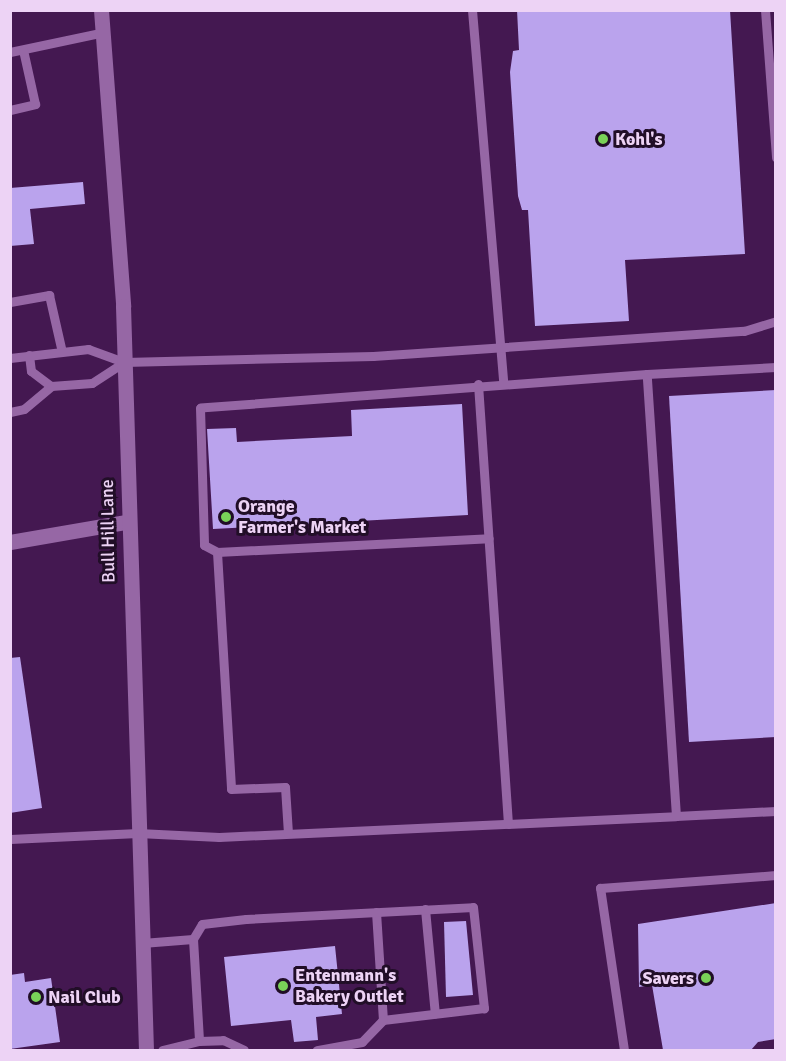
<!DOCTYPE html>
<html>
<head>
<meta charset="utf-8">
<style>
  body { margin:0 }
  #map { position:relative; width:786px; height:1061px; overflow:hidden; background:#441851; font-family:Signika,sans-serif }
  div>[style] { position:absolute }
  .building>* { inset:0; background:#baa3ed }
  .service>* { height:9px; margin:-4.5px; padding:0 4.5px; transform-origin:4.5px; border-radius:4.5px; background:#9667a5 }
  .minor>* { height:15px; margin:-7.5px; padding:0 7.5px; transform-origin:7.5px; border-radius:7.5px; background:#9667a5 }
  .secondary>* { height:15px; margin:-7.5px; padding:0 7.5px; transform-origin:7.5px; border-radius:7.5px; background:#9667a5 }
  .dots>* { width:16px; height:16px; translate:-50% -50%; box-sizing:border-box; border:3px solid #210e27; border-radius:50% }
  span { translate:-50% -50%; white-space:nowrap; text-align:center; line-height:1.15; -webkit-text-stroke:6px #210e27; paint-order:stroke }
  .poi-label { font-size:18px; color:#edd3f5; font-weight:700 }
  .left { translate:0 -50%; text-align:left }
  .right { translate:-100% -50%; text-align:right }
  .street-label { font-size:18px; color:#edd3f5 }
  .frame { position:absolute; inset:0; border:12px solid #edd3f5; pointer-events:none }
</style>
</head>
<body>
<div id="map">
  <div class="building">
    <i style="clip-path:polygon(517px 10px,730px 10px,745px 254px,625px 260px,629px 321px,535px 326px,528px 210px,522px 210px,518px 196px,510px 72px,513px 51px,519px 50px)"></i>
    <i style="clip-path:polygon(83px 182px,85px 204px,30px 209px,34px 244px,10px 246px,10px 188px)"></i>
    <i style="clip-path:polygon(776px 390px,776px 737px,689px 742px,669px 396px)"></i>
    <i style="clip-path:polygon(462px 404px,468px 515px,213px 529px,207px 429px,236px 428px,237px 442px,352px 436px,351px 410px)"></i>
    <i style="clip-path:polygon(20px 657px,42px 808px,10px 813px,10px 658px)"></i>
    <i style="clip-path:polygon(776px 903px,776px 1039px,758px 1042px,751px 1050px,663px 1050px,652px 985px,639px 987px,638px 924px)"></i>
    <i style="clip-path:polygon(466px 921px,473px 995px,446px 997px,444px 922px)"></i>
    <i style="clip-path:polygon(335px 946px,342px 1014px,316px 1017px,318px 1040px,294px 1042px,291px 1020px,231px 1026px,224px 957px)"></i>
    <i style="clip-path:polygon(24px 973px,25px 982px,51px 978px,60px 1042px,10px 1049px,10px 975px)"></i>
  </div>
  <div class="service">
    <i style="left:472px;top:10px;width:373px;rotate:85.2deg"></i>
    <i style="left:765px;top:10px;width:148px;rotate:85.7deg"></i>
    <i style="left:10px;top:52px;width:96px;rotate:-12deg"></i>
    <i style="left:10px;top:110px;width:26px;rotate:-13deg"></i>
    <i style="left:35px;top:104px;width:55px;rotate:-102.5deg"></i>
    <i style="left:10px;top:302px;width:40px;rotate:-10deg"></i>
    <i style="left:49px;top:295px;width:58px;rotate:77.2deg"></i>
    <i style="left:29px;top:355px;width:16px;rotate:83deg"></i>
    <i style="left:31px;top:371px;width:25px;rotate:37deg"></i>
    <i style="left:10px;top:358px;width:79px;rotate:-6.6deg"></i>
    <i style="left:88px;top:349px;width:38px;rotate:20deg"></i>
    <i style="left:124px;top:362px;width:249px;rotate:-1.4deg"></i>
    <i style="left:373px;top:356px;width:372px;rotate:-3.9deg"></i>
    <i style="left:744px;top:331px;width:34px;rotate:-17deg"></i>
    <i style="left:647px;top:374px;width:129px;rotate:-3.1deg"></i>
    <i style="left:478px;top:384px;width:441px;rotate:86.1deg"></i>
    <i style="left:10px;top:412px;width:14px;rotate:-12deg"></i>
    <i style="left:24px;top:409px;width:35px;rotate:-40deg"></i>
    <i style="left:51px;top:386px;width:41px;rotate:-4.2deg"></i>
    <i style="left:92px;top:383px;width:38px;rotate:-33deg"></i>
    <i style="left:217px;top:552px;width:272px;rotate:-2.9deg"></i>
    <i style="left:676px;top:816px;width:100px;rotate:-2.9deg"></i>
    <i style="left:10px;top:839px;width:128px;rotate:-2.7deg"></i>
    <i style="left:138px;top:833px;width:81px;rotate:2.8deg"></i>
    <i style="left:219px;top:837px;width:457px;rotate:-2.6deg"></i>
    <i style="left:676px;top:816px;width:443px;rotate:-93.8deg"></i>
    <i style="left:647px;top:374px;width:448px;rotate:175.7deg"></i>
    <i style="left:200px;top:408px;width:137px;rotate:88.3deg"></i>
    <i style="left:204px;top:545px;width:15px;rotate:28deg"></i>
    <i style="left:217px;top:552px;width:237px;rotate:86.6deg"></i>
    <i style="left:231px;top:789px;width:54px;rotate:-2.1deg"></i>
    <i style="left:285px;top:787px;width:46px;rotate:86.3deg"></i>
    <i style="left:425px;top:909px;width:105px;rotate:84.6deg"></i>
    <i style="left:376px;top:912px;width:108px;rotate:86.3deg"></i>
    <i style="left:193px;top:939px;width:17px;rotate:-59deg"></i>
    <i style="left:202px;top:924px;width:44px;rotate:-6.5deg"></i>
    <i style="left:246px;top:919px;width:227px;rotate:-3deg"></i>
    <i style="left:473px;top:907px;width:102px;rotate:83.8deg"></i>
    <i style="left:484px;top:1008px;width:102px;rotate:173.2deg"></i>
    <i style="left:383px;top:1020px;width:30px;rotate:134deg"></i>
    <i style="left:362px;top:1042px;width:46px;rotate:169.9deg"></i>
    <i style="left:142px;top:943px;width:51px;rotate:-4.5deg"></i>
    <i style="left:193px;top:939px;width:102px;rotate:86.6deg"></i>
    <i style="left:199px;top:1041px;width:38px;rotate:166deg"></i>
    <i style="left:199px;top:1041px;width:24px;rotate:-2deg"></i>
    <i style="left:223px;top:1040px;width:23px;rotate:25deg"></i>
    <i style="left:624px;top:1050px;width:164px;rotate:-98.4deg"></i>
    <i style="left:600px;top:888px;width:176px;rotate:-4.2deg"></i>
  </div>
  <div class="minor">
    <i style="left:10px;top:542px;width:118px;rotate:-9.8deg"></i>
  </div>
  <div class="secondary">
    <i style="left:101px;top:10px;width:297px;rotate:85.7deg"></i>
    <i style="left:123px;top:306px;width:744px;rotate:88.23deg"></i>
  </div>
  <div class="dots">
    <i style="left:603px;top:139px;background:#79d158"></i>
    <i style="left:226px;top:517px;background:#79d158"></i>
    <i style="left:706px;top:978px;background:#79d158"></i>
    <i style="left:283px;top:986px;background:#79d158"></i>
    <i style="left:36px;top:997px;background:#79d158"></i>
  </div>
  <div class="poi-label">
    <span class="left" style="left:615px;top:139px">Kohl's</span>
    <span class="left" style="left:238px;top:517px">Orange<br>Farmer's Market</span>
    <span class="left" style="left:295px;top:986px">Entenmann's<br>Bakery Outlet</span>
    <span class="right" style="left:694px;top:978px">Savers</span>
    <span class="left" style="left:48px;top:997px">Nail Club</span>
  </div>
  <div class="street-label">
    <span style="left:108px;top:531px;rotate:-91deg">Bull Hill Lane</span>
  </div>
  <div class="frame"></div>
</div>
</body>
</html>
